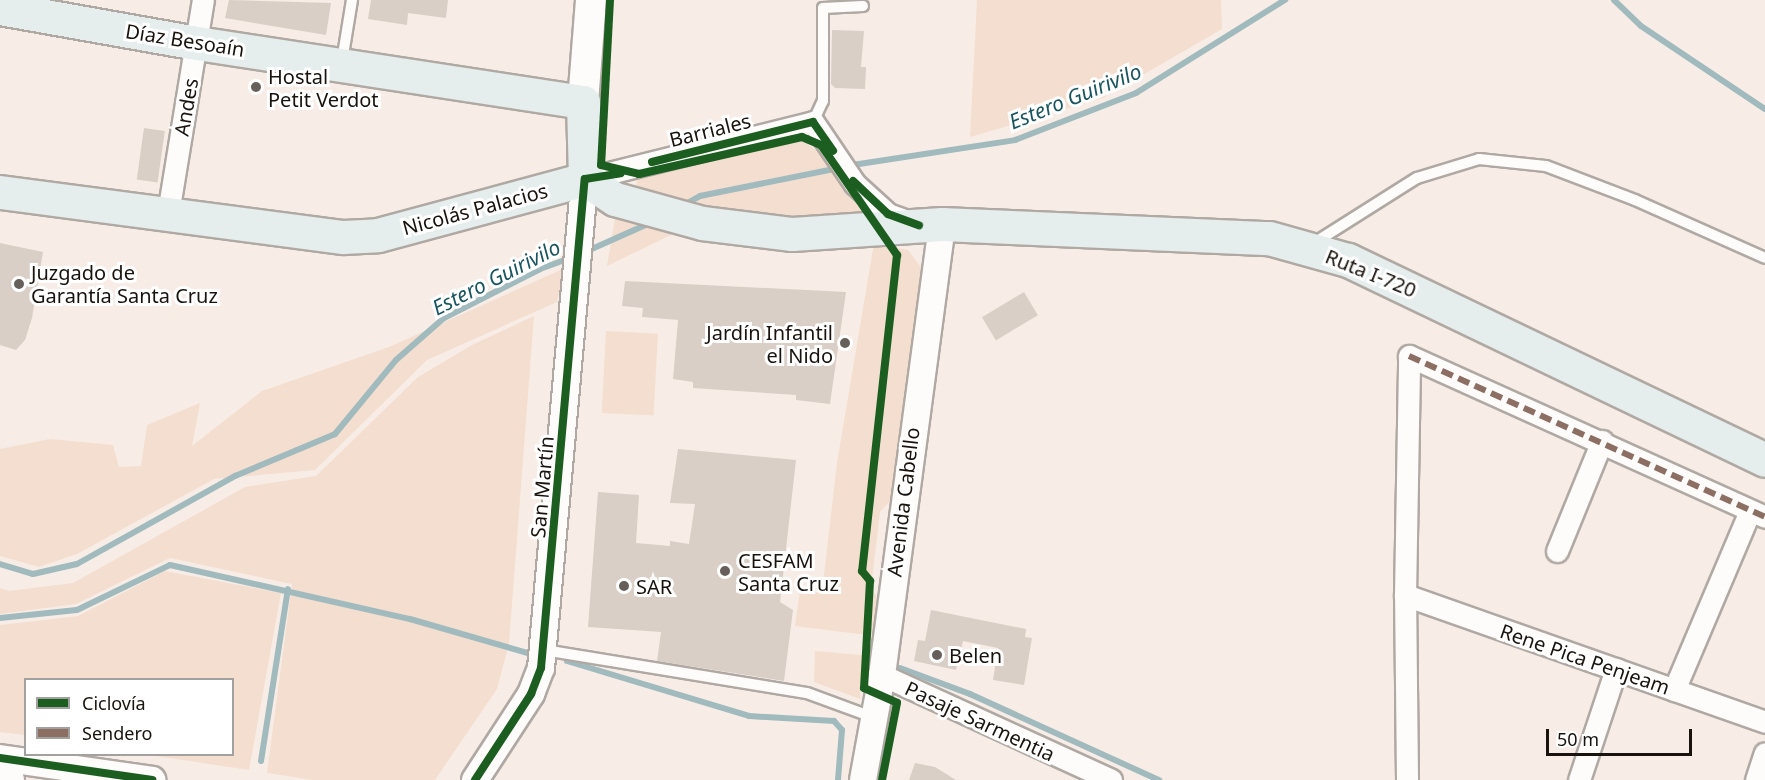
<!DOCTYPE html>
<html>
<head>
<meta charset="utf-8">
<style>
  body { margin:0 }
  #map { position:relative; width:1765px; height:780px; overflow:hidden; background:#f7ede6; font-family:"Noto Sans",sans-serif }
  div>[style] { position:absolute }
  .green>* { inset:0; background:#f4decf; transform-origin:0 0 }
  .stream>* { height:6px; margin:-3px; padding:0 3px; transform-origin:3px; border-radius:3px; background:#a0babd }
  .building>* { inset:0; background:#d9cfc7; transform-origin:0 0 }
  .roads { filter:drop-shadow(2px 0 #b0a9a3) drop-shadow(-2px 0 #b0a9a3) drop-shadow(0 2px #b0a9a3) drop-shadow(0 -2px #b0a9a3) }
  .service>* { height:10px; margin:-5px; padding:0 5px; transform-origin:5px; border-radius:5px; background:#fefcfb }
  .minor>* { height:21px; margin:-10.5px; padding:0 10.5px; transform-origin:10.5px; border-radius:10.5px; background:#fefcfb }
  .tertiary>* { height:26px; margin:-13px; padding:0 13px; transform-origin:13px; border-radius:13px; background:#fefcfb }
  .secondary>* { height:30px; margin:-15px; padding:0 15px; transform-origin:15px; border-radius:15px; background:#fefcfb }
  .primary>* { height:33px; margin:-16.5px; padding:0 16.5px; transform-origin:16.5px; border-radius:16.5px; background:#e5eded }
  .quiet>* { height:6px; margin-top:-3px; transform-origin:0; background:repeating-linear-gradient(90deg,#8d6e63 0 12px,transparent 0 18px) }
  .cycleway>* { height:8px; margin:-4px; padding:0 4px; transform-origin:4px; border-radius:4px; background:#1b5e20 }
  .dots>* { width:16px; height:16px; translate:-50% -50%; box-sizing:border-box; border:3px solid #fff; border-radius:50% }
  span { translate:-50% -50%; white-space:nowrap; text-align:center; line-height:1.15; -webkit-text-stroke:6px #fff; paint-order:stroke }
  .street-label { font-size:20px; color:#19130e }
  .poi-label { font-size:20px; color:#19130e }
  .left { translate:0 -50%; text-align:left }
  .right { translate:-100% -50%; text-align:right }
  .water-label { font-size:21px; color:#19555e; font-style:italic }
  .legend { position:absolute; left:24px; top:678px; width:210px; height:78px; box-sizing:border-box; background:#fff; border:2px solid #a3a19f; margin:0; padding:8px 10px; list-style:none; font-size:18px; color:#19130e }
  .legend li { display:flex; align-items:center; gap:12px; height:30px }
  .legend b { width:30px; border:2px solid #a3a19f }
  .scale { position:absolute; left:1546px; top:729px; width:146px; height:27px; box-sizing:border-box; border:3px solid #19130e; border-top:0; padding-left:8px; font-size:18px; line-height:21px; white-space:nowrap; color:#19130e; -webkit-text-stroke:4px #fff; paint-order:stroke }
</style>
</head>
<body>
<div id="map">
  <div class="green">
    <i style="clip-path:polygon(977px 0,1221px 0,1222px 29px,1103px 98px,970px 137px)"></i>
    <i style="clip-path:polygon(801px 140px,816px 150px,844px 187px,864px 199px,873px 215px,790px 225px,635px 190px,638px 176px)"></i>
    <i style="clip-path:polygon(615px 219px,673px 234px,607px 266px)"></i>
    <i style="clip-path:polygon(874px 243px,908px 250px,926px 274px,891px 500px,880px 512px,871px 588px,878px 599px,875px 636px,795px 626px,800px 590px,822px 592px,837px 463px)"></i>
    <i style="clip-path:polygon(565px 268px,557px 302px,427px 360px,315px 470px,214px 479px,77px 554px,39px 567px,0 556px,0 449px,50px 439px,113px 445px,119px 467px,141px 466px,147px 425px,200px 403px,192px 446px,262px 391px,389px 347px)"></i>
    <i style="clip-path:polygon(534px 316px,509px 644px,497px 689px,435px 780px,313px 780px,267px 773px,292px 584px,170px 558px,76px 604px,0 614px,0 588px,9px 591px,73px 583px,245px 487px,316px 476px,418px 377px,472px 345px)"></i>
    <i style="left:606px;top:331px;width:52px;height:82px;rotate:3deg"></i>
    <i style="clip-path:polygon(165px 571px,281px 593px,249px 770px,149px 755px,232px 754px,232px 680px,26px 680px,25px 735px,0 732px,0 625px,78px 616px)"></i>
    <i style="clip-path:polygon(815px 651px,862px 655px,860px 699px,814px 682px)"></i>
  </div>
  <div class="stream">
    <i style="left:1614px;top:0;width:37px;rotate:44deg"></i>
    <i style="left:1641px;top:26px;width:149px;rotate:33.8deg"></i>
    <i style="left:682px;top:206px;width:21px;rotate:-29deg"></i>
    <i style="left:700px;top:196px;width:162px;rotate:-11.4deg"></i>
    <i style="left:859px;top:164px;width:158px;rotate:-8.7deg"></i>
    <i style="left:1015px;top:140px;width:130px;rotate:-21.2deg"></i>
    <i style="left:1136px;top:93px;width:176px;rotate:-32deg"></i>
    <i style="left:585px;top:252px;width:73px;rotate:-24.1deg"></i>
    <i style="left:0;top:564px;width:34px;rotate:17deg"></i>
    <i style="left:33px;top:574px;width:45px;rotate:-12.8deg"></i>
    <i style="left:77px;top:564px;width:181px;rotate:-29.1deg"></i>
    <i style="left:235px;top:476px;width:108px;rotate:-22.8deg"></i>
    <i style="left:335px;top:434px;width:96px;rotate:-50.5deg"></i>
    <i style="left:396px;top:360px;width:64px;rotate:-41.2deg"></i>
    <i style="left:444px;top:318px;width:108px;rotate:-27deg"></i>
    <i style="left:540px;top:269px;width:35px;rotate:-20deg"></i>
    <i style="left:0;top:618px;width:77px;rotate:-5.9deg"></i>
    <i style="left:77px;top:610px;width:103px;rotate:-25.8deg"></i>
    <i style="left:170px;top:565px;width:246px;rotate:12.7deg"></i>
    <i style="left:410px;top:619px;width:130px;rotate:16.1deg"></i>
    <i style="left:567px;top:661px;width:190px;rotate:16.8deg"></i>
    <i style="left:749px;top:716px;width:85px;rotate:3.4deg"></i>
    <i style="left:834px;top:721px;width:12px;rotate:48deg"></i>
    <i style="left:842px;top:730px;width:50px;rotate:94.6deg"></i>
    <i style="left:900px;top:668px;width:75px;rotate:20.4deg"></i>
    <i style="left:970px;top:694px;width:208px;rotate:24.5deg"></i>
    <i style="left:261px;top:761px;width:174px;rotate:-81.1deg"></i>
  </div>
  <div class="building">
    <i style="clip-path:polygon(229px 0,331px 3px,326px 35px,225px 18px)"></i>
    <i style="clip-path:polygon(371px 0,448px 0,446px 18px,408px 13px,407px 25px,368px 19px)"></i>
    <i style="clip-path:polygon(832px 30px,864px 31px,861px 67px,866px 67px,865px 89px,835px 88px,831px 84px)"></i>
    <i style="left:144px;top:128px;width:21px;height:52px;rotate:8deg"></i>
    <i style="clip-path:polygon(0 243px,43px 252px,32px 318px,25px 340px,16px 350px,0 345px)"></i>
    <i style="clip-path:polygon(625px 281px,846px 292px,830px 404px,796px 400px,796px 395px,693px 388px,693px 382px,673px 379px,678px 320px,642px 317px,643px 308px,622px 306px)"></i>
    <i style="left:1024px;top:292px;width:27px;height:49px;rotate:59deg"></i>
    <i style="clip-path:polygon(678px 449px,796px 460px,780px 602px,793px 610px,784px 681px,657px 661px,661px 632px,588px 627px,598px 492px,639px 495px,636px 543px,670px 546px,670px 541px,689px 544px,695px 504px,670px 503px)"></i>
    <i style="clip-path:polygon(931px 610px,1026px 629px,1025px 637px,1032px 638px,1024px 685px,993px 680px,998px 648px,963px 641px,956px 670px,914px 661px,918px 640px,925px 641px)"></i>
    <i style="clip-path:polygon(915px 763px,935px 767px,956px 780px,909px 780px)"></i>
  </div>
  <div class="roads">
    <div class="service">
      <i style="left:342px;top:61px;width:62px;rotate:-80.7deg"></i>
      <i style="left:813px;top:122px;width:23px;rotate:-65deg"></i>
      <i style="left:823px;top:101px;width:93px;rotate:-90deg"></i>
      <i style="left:823px;top:8px;width:40px;rotate:-2.9deg"></i>
      <i style="left:1314px;top:243px;width:122px;rotate:-32.3deg"></i>
      <i style="left:1417px;top:178px;width:65px;rotate:-17deg"></i>
      <i style="left:1479px;top:159px;width:67px;rotate:6deg"></i>
      <i style="left:1546px;top:166px;width:95px;rotate:20.9deg"></i>
      <i style="left:1635px;top:200px;width:142px;rotate:24deg"></i>
      <i style="left:544px;top:650px;width:266px;rotate:9.3deg"></i>
      <i style="left:807px;top:693px;width:72px;rotate:20.2deg"></i>
    </div>
    <div class="minor">
      <i style="left:585px;top:179px;width:235px;rotate:-14deg"></i>
      <i style="left:813px;top:122px;width:75px;rotate:55.9deg"></i>
      <i style="left:855px;top:184px;width:45px;rotate:42.3deg"></i>
      <i style="left:888px;top:214px;width:23px;rotate:20deg"></i>
      <i style="left:168px;top:213px;width:216px;rotate:-80.7deg"></i>
      <i style="left:1557px;top:551px;width:119px;rotate:-67.8deg"></i>
      <i style="left:1405px;top:595px;width:382px;rotate:19.4deg"></i>
      <i style="left:882px;top:675px;width:252px;rotate:24.6deg"></i>
      <i style="left:1674px;top:690px;width:194px;rotate:-67deg"></i>
      <i style="left:1407px;top:780px;width:185px;rotate:-90.6deg"></i>
      <i style="left:1405px;top:595px;width:239px;rotate:-89deg"></i>
      <i style="left:1409px;top:356px;width:391px;rotate:24.3deg"></i>
      <i style="left:1579px;top:780px;width:117px;rotate:-71.6deg"></i>
      <i style="left:1756px;top:780px;width:28px;rotate:-72deg"></i>
    </div>
    <div class="tertiary">
      <i style="left:0;top:758px;width:154px;rotate:8.2deg"></i>
      <i style="left:0;top:779px;width:11px;rotate:5deg"></i>
      <i style="left:475px;top:780px;width:103px;rotate:-56.9deg"></i>
      <i style="left:531px;top:694px;width:28px;rotate:-69deg"></i>
      <i style="left:541px;top:668px;width:491px;rotate:-84.9deg"></i>
      <i style="left:863px;top:780px;width:107px;rotate:-79.7deg"></i>
      <i style="left:882px;top:675px;width:455px;rotate:-82.4deg"></i>
    </div>
    <div class="secondary">
      <i style="left:583px;top:102px;width:102px;rotate:-85.5deg"></i>
    </div>
    <div class="primary">
      <i style="left:0;top:8px;width:200px;rotate:10.1deg"></i>
      <i style="left:197px;top:43px;width:390px;rotate:8.7deg"></i>
      <i style="left:583px;top:102px;width:77px;rotate:88.5deg"></i>
      <i style="left:0;top:192px;width:346px;rotate:7.5deg"></i>
      <i style="left:343px;top:237px;width:35px;rotate:-3deg"></i>
      <i style="left:378px;top:235px;width:214px;rotate:-15.1deg"></i>
      <i style="left:585px;top:179px;width:36px;rotate:34deg"></i>
      <i style="left:615px;top:199px;width:90px;rotate:15.4deg"></i>
      <i style="left:702px;top:223px;width:91px;rotate:7deg"></i>
      <i style="left:792px;top:234px;width:150px;rotate:-3.8deg"></i>
      <i style="left:942px;top:224px;width:327px;rotate:2.5deg"></i>
      <i style="left:1269px;top:238px;width:82px;rotate:15.6deg"></i>
      <i style="left:1348px;top:260px;width:462px;rotate:25.6deg"></i>
    </div>
  </div>
  <div class="quiet">
    <i style="left:1409px;top:356px;width:391px;rotate:24.3deg"></i>
  </div>
  <div class="cycleway">
    <i style="left:610px;top:0;width:165px;rotate:93.1deg"></i>
    <i style="left:601px;top:165px;width:39px;rotate:13deg"></i>
    <i style="left:639px;top:174px;width:167px;rotate:-12.8deg"></i>
    <i style="left:802px;top:137px;width:21px;rotate:23deg"></i>
    <i style="left:821px;top:145px;width:134px;rotate:55.4deg"></i>
    <i style="left:897px;top:255px;width:318px;rotate:96.3deg"></i>
    <i style="left:862px;top:571px;width:13px;rotate:51deg"></i>
    <i style="left:870px;top:581px;width:107px;rotate:93.2deg"></i>
    <i style="left:864px;top:688px;width:36px;rotate:24deg"></i>
    <i style="left:897px;top:703px;width:78px;rotate:101deg"></i>
    <i style="left:652px;top:162px;width:166px;rotate:-14deg"></i>
    <i style="left:813px;top:122px;width:35px;rotate:55deg"></i>
    <i style="left:853px;top:181px;width:48px;rotate:43.3deg"></i>
    <i style="left:888px;top:214px;width:33px;rotate:20deg"></i>
    <i style="left:0;top:758px;width:154px;rotate:8.2deg"></i>
    <i style="left:475px;top:780px;width:103px;rotate:-56.9deg"></i>
    <i style="left:531px;top:694px;width:28px;rotate:-69deg"></i>
    <i style="left:541px;top:668px;width:491px;rotate:-84.9deg"></i>
    <i style="left:585px;top:179px;width:36px;rotate:-9deg"></i>
  </div>
  <div class="dots">
    <i style="left:256px;top:87px;background:#675f5a"></i>
    <i style="left:19px;top:284px;background:#675f5a"></i>
    <i style="left:845px;top:343px;background:#675f5a"></i>
    <i style="left:725px;top:571px;background:#675f5a"></i>
    <i style="left:624px;top:586px;background:#675f5a"></i>
    <i style="left:937px;top:655px;background:#675f5a"></i>
  </div>
  <div class="street-label">
    <span style="left:185px;top:40px;rotate:9deg">Díaz Besoaín</span>
    <span style="left:186px;top:107px;rotate:-80deg">Andes</span>
    <span style="left:710px;top:130px;rotate:-14deg">Barriales</span>
    <span style="left:475px;top:209px;rotate:-15deg">Nicolás Palacios</span>
    <span style="left:1371px;top:273px;rotate:22deg">Ruta I-720</span>
    <span style="left:542px;top:487px;rotate:-85deg">San Martín</span>
    <span style="left:903px;top:502px;rotate:-83deg">Avenida Cabello</span>
    <span style="left:1585px;top:659px;rotate:19deg">Rene Pica Penjeam</span>
    <span style="left:980px;top:721px;rotate:25deg">Pasaje Sarmentia</span>
  </div>
  <div class="poi-label">
    <span class="left" style="left:268px;top:88px">Hostal<br>Petit Verdot</span>
    <span class="left" style="left:31px;top:284px">Juzgado de<br>Garantía Santa Cruz</span>
    <span class="right" style="left:833px;top:344px">Jardín Infantil<br>el Nido</span>
    <span class="left" style="left:738px;top:572px">CESFAM<br>Santa Cruz</span>
    <span class="left" style="left:636px;top:586px">SAR</span>
    <span class="left" style="left:949px;top:655px">Belen</span>
  </div>
  <div class="water-label">
    <span style="left:1075px;top:96px;rotate:-22deg">Estero Guirivilo</span>
    <span style="left:496px;top:277px;rotate:-27deg">Estero Guirivilo</span>
  </div>
  <ul class="legend">
  <li><b style="height:8px;background:#1b5e20"></b>Ciclovía</li>
  <li><b style="height:8px;background:#8d6e63"></b>Sendero</li>
  </ul>
  <div class="scale">50 m</div>
</div>
</body>
</html>
